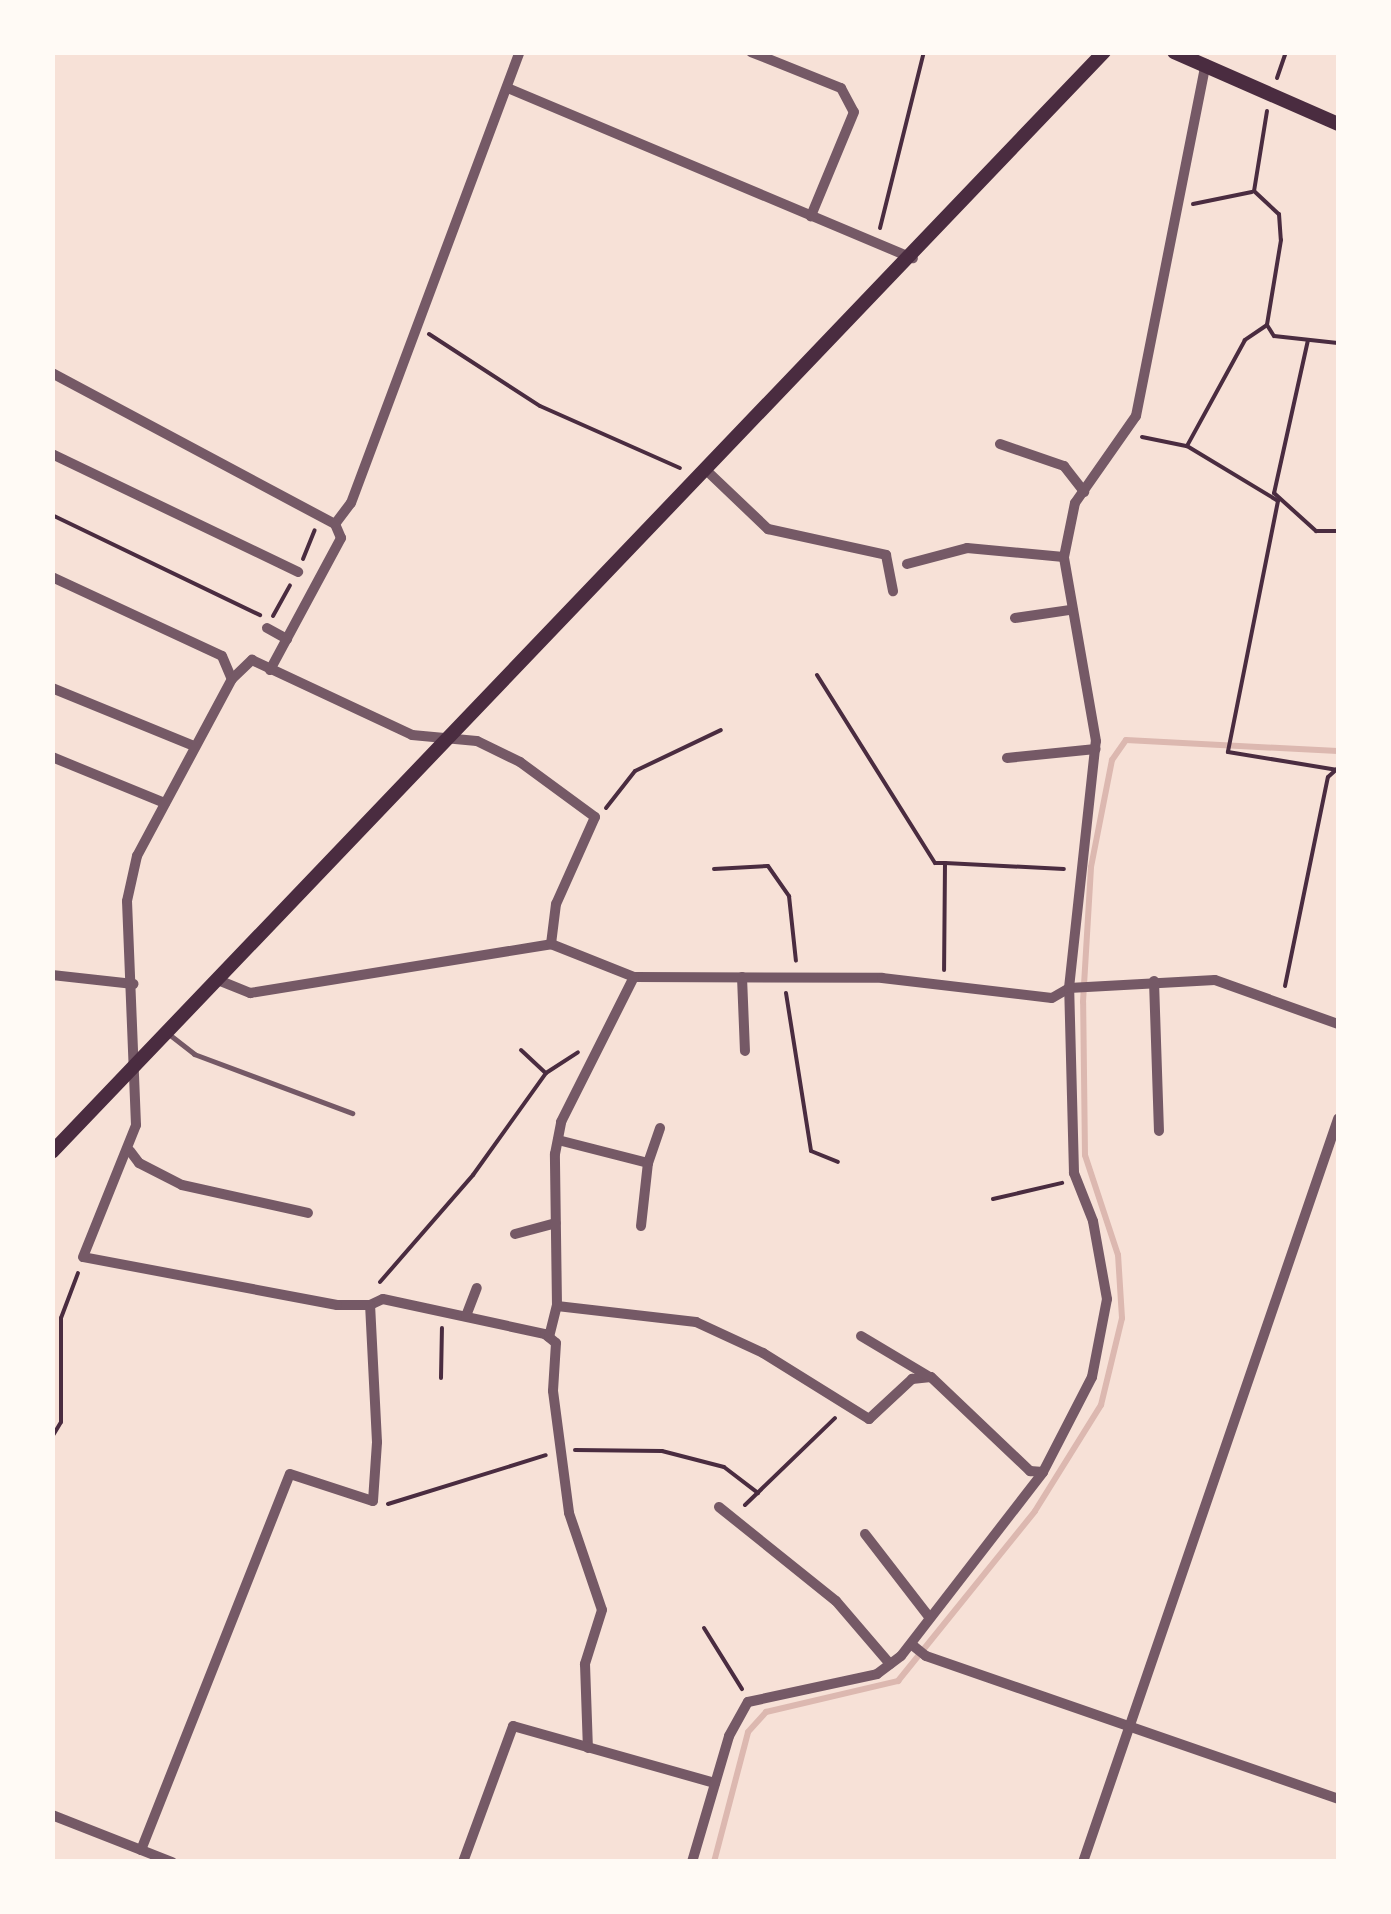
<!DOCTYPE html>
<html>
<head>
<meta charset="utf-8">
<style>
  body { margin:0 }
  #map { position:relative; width:1391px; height:1914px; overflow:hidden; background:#f7e1d7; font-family:"Fira Sans Condensed",sans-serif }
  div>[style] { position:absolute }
  .stream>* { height:6px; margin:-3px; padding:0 3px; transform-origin:3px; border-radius:3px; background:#dcb8b0 }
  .path>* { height:4px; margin:-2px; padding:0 2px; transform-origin:2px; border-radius:2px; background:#4a2c40 }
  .service>* { height:5px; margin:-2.5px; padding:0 2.5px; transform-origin:2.5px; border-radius:2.5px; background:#755966 }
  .minor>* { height:10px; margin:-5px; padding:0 5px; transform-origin:5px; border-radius:5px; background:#755966 }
  .secondary>* { height:14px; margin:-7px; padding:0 7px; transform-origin:7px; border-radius:7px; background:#4a2c40 }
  span { translate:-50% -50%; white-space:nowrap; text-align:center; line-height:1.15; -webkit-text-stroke:8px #fffaf5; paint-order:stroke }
  .frame { position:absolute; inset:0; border:55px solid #fffaf5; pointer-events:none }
</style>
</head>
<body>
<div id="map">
  <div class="stream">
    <i style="left:714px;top:1862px;width:134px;rotate:-75.3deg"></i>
    <i style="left:748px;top:1732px;width:27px;rotate:-48deg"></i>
    <i style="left:766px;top:1712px;width:136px;rotate:-13.2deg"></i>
    <i style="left:898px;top:1681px;width:218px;rotate:-51.1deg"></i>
    <i style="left:1035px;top:1511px;width:125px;rotate:-58.1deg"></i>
    <i style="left:1101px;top:1405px;width:89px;rotate:-76.4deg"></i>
    <i style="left:1122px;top:1318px;width:63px;rotate:-93.6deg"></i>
    <i style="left:1118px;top:1255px;width:105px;rotate:-108.3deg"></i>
    <i style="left:1085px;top:1155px;width:153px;rotate:-90.7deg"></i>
    <i style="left:1083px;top:1002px;width:135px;rotate:-86.6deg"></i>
    <i style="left:1091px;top:867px;width:109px;rotate:-78.9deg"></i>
    <i style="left:1112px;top:760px;width:24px;rotate:-55deg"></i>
    <i style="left:1126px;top:740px;width:212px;rotate:3deg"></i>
  </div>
  <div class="path">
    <i style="left:1277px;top:78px;width:28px;rotate:-71deg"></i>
    <i style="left:1267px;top:111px;width:81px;rotate:99.2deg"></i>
    <i style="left:1254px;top:191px;width:34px;rotate:43deg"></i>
    <i style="left:1279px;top:214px;width:26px;rotate:86deg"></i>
    <i style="left:1281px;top:240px;width:86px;rotate:99.4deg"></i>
    <i style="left:1267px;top:325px;width:27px;rotate:146deg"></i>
    <i style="left:1245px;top:340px;width:121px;rotate:118.7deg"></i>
    <i style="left:1187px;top:446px;width:106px;rotate:31.1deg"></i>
    <i style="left:1278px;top:501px;width:256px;rotate:101.3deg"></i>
    <i style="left:1228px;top:752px;width:111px;rotate:9.3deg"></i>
    <i style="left:1193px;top:204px;width:60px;rotate:-11.5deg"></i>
    <i style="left:880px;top:228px;width:181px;rotate:-76deg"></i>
    <i style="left:1267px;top:325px;width:13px;rotate:58deg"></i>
    <i style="left:1274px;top:336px;width:64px;rotate:6.2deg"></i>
    <i style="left:429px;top:334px;width:132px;rotate:33deg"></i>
    <i style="left:540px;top:406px;width:153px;rotate:23.9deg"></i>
    <i style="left:1308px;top:340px;width:157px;rotate:102.5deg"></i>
    <i style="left:1274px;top:493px;width:57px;rotate:42.1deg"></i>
    <i style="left:1316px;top:531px;width:22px"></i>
    <i style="left:1142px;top:437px;width:45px;rotate:11.6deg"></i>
    <i style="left:52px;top:515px;width:231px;rotate:25.7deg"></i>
    <i style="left:303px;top:559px;width:31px;rotate:-68deg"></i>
    <i style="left:273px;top:616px;width:35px;rotate:-61deg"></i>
    <i style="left:817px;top:675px;width:222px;rotate:57.9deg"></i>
    <i style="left:935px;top:863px;width:10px"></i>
    <i style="left:945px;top:863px;width:107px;rotate:90.5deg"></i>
    <i style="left:606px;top:808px;width:47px;rotate:-51.9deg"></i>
    <i style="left:635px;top:771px;width:95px;rotate:-25.5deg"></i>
    <i style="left:945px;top:863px;width:119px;rotate:2.9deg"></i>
    <i style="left:714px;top:869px;width:54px;rotate:-3.2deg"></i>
    <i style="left:768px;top:866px;width:37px;rotate:55deg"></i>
    <i style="left:789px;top:896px;width:65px;rotate:83.9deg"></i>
    <i style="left:1285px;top:986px;width:213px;rotate:-78.4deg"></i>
    <i style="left:1328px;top:777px;width:12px;rotate:-42deg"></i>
    <i style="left:786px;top:993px;width:160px;rotate:81deg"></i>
    <i style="left:811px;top:1151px;width:29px;rotate:22deg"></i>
    <i style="left:521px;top:1050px;width:34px;rotate:43deg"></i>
    <i style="left:993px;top:1199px;width:71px;rotate:-13.1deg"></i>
    <i style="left:380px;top:1282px;width:142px;rotate:-49deg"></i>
    <i style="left:473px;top:1175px;width:125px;rotate:-54.4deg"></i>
    <i style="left:546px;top:1073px;width:38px;rotate:-33deg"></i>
    <i style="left:441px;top:1378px;width:50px;rotate:-88.9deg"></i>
    <i style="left:52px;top:1437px;width:17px;rotate:-59deg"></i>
    <i style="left:61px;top:1422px;width:104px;rotate:-90deg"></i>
    <i style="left:61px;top:1318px;width:48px;rotate:-69.3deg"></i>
    <i style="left:575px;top:1450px;width:87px;rotate:0.7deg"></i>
    <i style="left:662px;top:1451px;width:64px;rotate:14.5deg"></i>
    <i style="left:724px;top:1467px;width:43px;rotate:37.4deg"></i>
    <i style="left:388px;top:1504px;width:165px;rotate:-17.2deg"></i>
    <i style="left:745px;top:1505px;width:125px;rotate:-44deg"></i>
    <i style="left:704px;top:1628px;width:72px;rotate:58.1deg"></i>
  </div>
  <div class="service">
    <i style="left:170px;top:1035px;width:31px;rotate:38deg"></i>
    <i style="left:194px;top:1054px;width:169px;rotate:20.5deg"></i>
  </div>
  <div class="minor">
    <i style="left:751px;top:52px;width:97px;rotate:21.8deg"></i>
    <i style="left:841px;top:88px;width:27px;rotate:62deg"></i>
    <i style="left:854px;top:112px;width:113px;rotate:112.5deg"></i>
    <i style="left:510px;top:89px;width:437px;rotate:22.8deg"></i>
    <i style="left:52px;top:373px;width:321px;rotate:28.1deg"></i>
    <i style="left:1000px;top:444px;width:68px;rotate:19deg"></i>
    <i style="left:1064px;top:466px;width:33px;rotate:52deg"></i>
    <i style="left:52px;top:454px;width:273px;rotate:25.6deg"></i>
    <i style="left:706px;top:470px;width:86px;rotate:43.6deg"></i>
    <i style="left:768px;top:529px;width:121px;rotate:12.4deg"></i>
    <i style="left:886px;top:555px;width:37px;rotate:79deg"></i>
    <i style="left:907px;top:564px;width:62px;rotate:-14.9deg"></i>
    <i style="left:967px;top:548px;width:97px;rotate:5.3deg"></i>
    <i style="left:52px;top:577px;width:187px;rotate:24.9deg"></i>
    <i style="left:222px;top:656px;width:25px;rotate:67deg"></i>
    <i style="left:1015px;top:618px;width:56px;rotate:-8.3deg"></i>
    <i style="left:267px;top:628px;width:23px;rotate:29deg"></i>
    <i style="left:270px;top:670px;width:150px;rotate:-61.7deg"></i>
    <i style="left:341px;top:538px;width:15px;rotate:-113deg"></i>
    <i style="left:335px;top:524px;width:26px;rotate:-53deg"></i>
    <i style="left:351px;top:503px;width:482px;rotate:-69.5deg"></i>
    <i style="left:52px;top:688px;width:151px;rotate:22.2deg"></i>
    <i style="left:52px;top:757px;width:122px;rotate:22.2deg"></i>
    <i style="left:1007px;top:758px;width:89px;rotate:-5.8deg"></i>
    <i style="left:52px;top:975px;width:82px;rotate:6.3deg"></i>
    <i style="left:742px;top:977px;width:74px;rotate:87.7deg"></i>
    <i style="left:218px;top:980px;width:35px;rotate:22deg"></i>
    <i style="left:250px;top:993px;width:305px;rotate:-9.2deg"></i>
    <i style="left:551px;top:944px;width:89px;rotate:21.7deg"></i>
    <i style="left:634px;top:977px;width:248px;rotate:0.2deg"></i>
    <i style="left:882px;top:978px;width:171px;rotate:6.7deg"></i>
    <i style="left:1052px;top:998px;width:20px;rotate:-30deg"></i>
    <i style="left:1069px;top:988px;width:146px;rotate:-3.1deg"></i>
    <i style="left:1215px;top:980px;width:131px;rotate:19.7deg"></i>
    <i style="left:1154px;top:981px;width:150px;rotate:88.1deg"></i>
    <i style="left:558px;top:1140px;width:93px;rotate:14.3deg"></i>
    <i style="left:648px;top:1163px;width:37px;rotate:-71deg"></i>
    <i style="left:130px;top:1151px;width:15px;rotate:53deg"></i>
    <i style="left:139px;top:1163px;width:48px;rotate:27.1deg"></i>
    <i style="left:182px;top:1185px;width:129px;rotate:12.5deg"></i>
    <i style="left:641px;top:1226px;width:63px;rotate:-83.7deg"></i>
    <i style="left:515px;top:1234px;width:42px;rotate:-15deg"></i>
    <i style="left:370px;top:1305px;width:14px;rotate:-25deg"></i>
    <i style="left:383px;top:1299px;width:166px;rotate:12.2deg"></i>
    <i style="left:545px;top:1334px;width:14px;rotate:39deg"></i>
    <i style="left:556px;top:1343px;width:48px;rotate:93.6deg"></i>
    <i style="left:553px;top:1391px;width:123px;rotate:82.5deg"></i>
    <i style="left:569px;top:1513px;width:102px;rotate:71.2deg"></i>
    <i style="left:602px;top:1610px;width:57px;rotate:107.5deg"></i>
    <i style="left:585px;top:1664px;width:84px;rotate:88deg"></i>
    <i style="left:557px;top:1306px;width:140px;rotate:6.6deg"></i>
    <i style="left:696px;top:1322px;width:74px;rotate:24.8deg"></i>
    <i style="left:763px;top:1353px;width:125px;rotate:31.9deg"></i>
    <i style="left:869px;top:1419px;width:59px;rotate:-42.9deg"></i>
    <i style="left:912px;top:1379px;width:19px;rotate:-6deg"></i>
    <i style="left:931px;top:1377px;width:137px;rotate:43.5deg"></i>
    <i style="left:1030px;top:1471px;width:13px;rotate:4deg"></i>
    <i style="left:466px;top:1316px;width:30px;rotate:-69deg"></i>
    <i style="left:861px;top:1336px;width:78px;rotate:30.8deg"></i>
    <i style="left:549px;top:1337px;width:32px;rotate:-76deg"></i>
    <i style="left:557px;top:1306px;width:152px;rotate:-90.8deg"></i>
    <i style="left:555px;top:1154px;width:33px;rotate:-79deg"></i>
    <i style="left:561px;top:1122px;width:162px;rotate:-63.3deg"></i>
    <i style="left:719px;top:1507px;width:150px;rotate:38.8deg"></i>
    <i style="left:836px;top:1601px;width:83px;rotate:49.4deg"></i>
    <i style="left:865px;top:1534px;width:106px;rotate:52.3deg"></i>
    <i style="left:911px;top:1644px;width:19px;rotate:39deg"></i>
    <i style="left:926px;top:1656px;width:436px;rotate:19.1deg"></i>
    <i style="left:52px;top:1815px;width:129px;rotate:21.4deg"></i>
    <i style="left:141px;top:1850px;width:404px;rotate:-68.4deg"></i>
    <i style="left:290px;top:1474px;width:87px;rotate:18deg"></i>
    <i style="left:373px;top:1501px;width:59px;rotate:-86.1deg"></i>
    <i style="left:377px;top:1442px;width:137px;rotate:-92.9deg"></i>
    <i style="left:370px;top:1305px;width:33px;rotate:180deg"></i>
    <i style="left:337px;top:1305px;width:258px;rotate:-169.3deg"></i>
    <i style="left:83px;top:1257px;width:142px;rotate:-68.1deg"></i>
    <i style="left:136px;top:1125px;width:224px;rotate:-92.3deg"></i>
    <i style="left:127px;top:901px;width:46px;rotate:-77.5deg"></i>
    <i style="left:137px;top:856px;width:201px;rotate:-61.8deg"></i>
    <i style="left:232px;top:679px;width:28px;rotate:-44deg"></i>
    <i style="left:252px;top:660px;width:177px;rotate:25.1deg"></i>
    <i style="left:412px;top:735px;width:65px;rotate:5.3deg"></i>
    <i style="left:477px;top:741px;width:48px;rotate:26deg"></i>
    <i style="left:520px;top:762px;width:93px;rotate:36.3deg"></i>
    <i style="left:595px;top:817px;width:95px;rotate:114.1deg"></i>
    <i style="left:556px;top:904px;width:40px;rotate:97.1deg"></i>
    <i style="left:463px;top:1862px;width:145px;rotate:-69.8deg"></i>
    <i style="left:513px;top:1726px;width:210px;rotate:15.8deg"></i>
    <i style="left:692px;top:1862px;width:131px;rotate:-73.6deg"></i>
    <i style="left:729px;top:1736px;width:39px;rotate:-61deg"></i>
    <i style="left:748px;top:1702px;width:132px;rotate:-12.2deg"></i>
    <i style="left:877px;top:1674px;width:30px;rotate:-37deg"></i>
    <i style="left:901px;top:1656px;width:232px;rotate:-52.3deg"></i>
    <i style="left:1043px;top:1472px;width:107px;rotate:-62.7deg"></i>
    <i style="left:1092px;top:1377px;width:79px;rotate:-79.1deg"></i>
    <i style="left:1107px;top:1299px;width:79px;rotate:-100.2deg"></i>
    <i style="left:1093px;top:1221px;width:52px;rotate:-111.6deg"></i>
    <i style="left:1074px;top:1173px;width:185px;rotate:-91.5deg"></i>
    <i style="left:1069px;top:988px;width:248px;rotate:-83.8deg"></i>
    <i style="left:1096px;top:741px;width:187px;rotate:-99.9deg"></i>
    <i style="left:1064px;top:557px;width:55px;rotate:-78.5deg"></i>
    <i style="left:1075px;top:503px;width:106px;rotate:-55deg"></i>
    <i style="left:1136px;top:416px;width:359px;rotate:-78.8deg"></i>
    <i style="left:1083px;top:1862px;width:786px;rotate:-71.06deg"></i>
  </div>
  <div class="secondary">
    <i style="left:1174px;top:52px;width:179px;rotate:23.7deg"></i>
    <i style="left:52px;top:1152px;width:1522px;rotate:-46.28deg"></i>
  </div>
  <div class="frame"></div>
</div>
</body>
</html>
